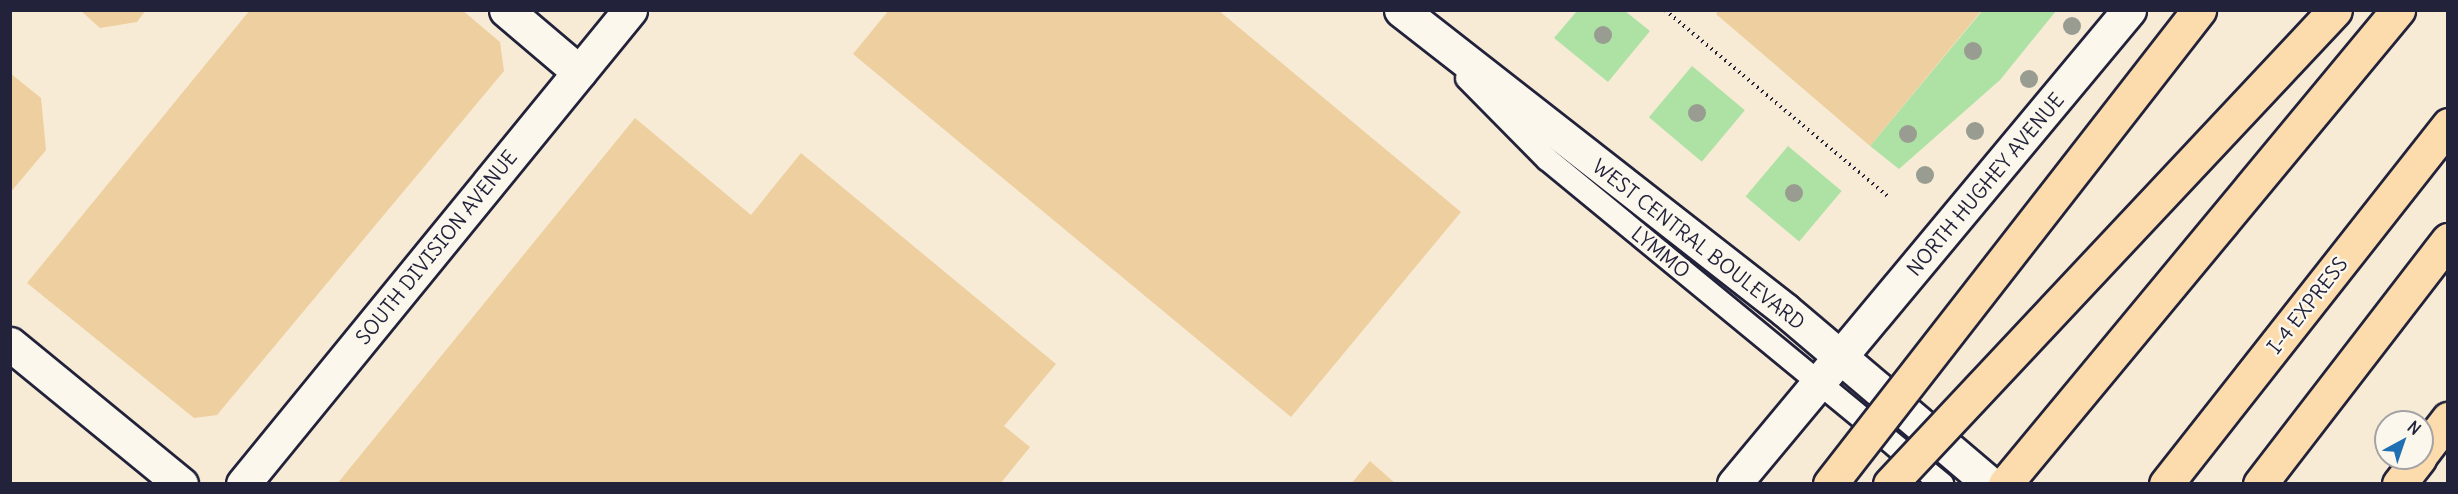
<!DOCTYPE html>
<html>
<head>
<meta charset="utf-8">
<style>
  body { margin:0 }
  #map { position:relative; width:2458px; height:494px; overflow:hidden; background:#f7ebd5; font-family:Delius,sans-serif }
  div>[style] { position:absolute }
  .green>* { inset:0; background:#aee2a4; transform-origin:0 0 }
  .building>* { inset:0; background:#edcfa0 }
  .path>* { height:4px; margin-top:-2px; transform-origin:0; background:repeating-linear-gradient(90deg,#22223b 0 1.5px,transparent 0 6px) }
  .roads { filter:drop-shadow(2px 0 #22223b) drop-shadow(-2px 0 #22223b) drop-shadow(0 2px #22223b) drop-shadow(0 -2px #22223b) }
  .lane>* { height:22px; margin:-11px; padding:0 11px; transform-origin:11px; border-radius:11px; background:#fbf7ec }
  .street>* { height:33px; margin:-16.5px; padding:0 16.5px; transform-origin:16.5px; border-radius:16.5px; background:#fbf7ec }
  .secondary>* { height:33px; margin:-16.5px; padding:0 16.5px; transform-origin:16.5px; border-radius:16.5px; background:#fbf7ec }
  .highway>* { height:33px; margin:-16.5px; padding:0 16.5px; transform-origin:16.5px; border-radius:16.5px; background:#fcdcac }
  .bridges { filter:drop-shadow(2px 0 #22223b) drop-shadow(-2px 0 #22223b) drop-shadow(0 2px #22223b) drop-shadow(0 -2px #22223b) }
  .highway-bridge>* { height:33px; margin:-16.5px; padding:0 16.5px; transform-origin:16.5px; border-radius:16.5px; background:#fcdcac }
  .trees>* { width:18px; height:18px; margin:-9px; border-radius:50%; background:#999c91 }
  span { translate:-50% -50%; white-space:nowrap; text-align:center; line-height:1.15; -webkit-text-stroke:5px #fbf7ec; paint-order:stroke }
  .street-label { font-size:20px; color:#22223b }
  .frame { position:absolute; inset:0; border:12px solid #22223b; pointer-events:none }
  .north { position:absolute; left:2374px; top:410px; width:60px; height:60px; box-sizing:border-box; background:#fbf7ec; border:2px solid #a4a2a5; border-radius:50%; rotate:40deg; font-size:16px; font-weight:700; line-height:24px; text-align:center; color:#22223b }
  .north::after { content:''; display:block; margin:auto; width:21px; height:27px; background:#1f6fb2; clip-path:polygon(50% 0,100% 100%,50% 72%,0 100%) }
</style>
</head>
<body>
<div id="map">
  <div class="green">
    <i style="clip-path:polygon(1577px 11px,1625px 11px,1650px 31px,1608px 82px,1554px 38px)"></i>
    <i style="clip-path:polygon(1982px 11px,2056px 11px,2000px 80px,1899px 169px,1870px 146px)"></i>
    <i style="left:1692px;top:66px;width:69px;height:67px;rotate:40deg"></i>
    <i style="left:1788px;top:146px;width:70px;height:66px;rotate:40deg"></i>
  </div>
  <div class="building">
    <i style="clip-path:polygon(80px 10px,146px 10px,137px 22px,100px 28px)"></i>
    <i style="clip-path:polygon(250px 10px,462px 10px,500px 42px,504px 71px,217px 415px,194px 418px,27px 283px)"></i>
    <i style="clip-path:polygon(889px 10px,1218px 10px,1461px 212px,1291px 417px,853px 54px)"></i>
    <i style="clip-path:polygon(1719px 10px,1982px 10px,1870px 146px,1716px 14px)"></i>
    <i style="clip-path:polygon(10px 73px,41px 98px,46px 150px,10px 193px)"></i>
    <i style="clip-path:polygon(635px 118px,751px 215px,801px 153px,1056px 364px,1004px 426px,1030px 447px,1000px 484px,337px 484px)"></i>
    <i style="clip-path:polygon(1370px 461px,1396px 484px,1351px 484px)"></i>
  </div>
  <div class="path">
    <i style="left:1665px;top:10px;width:292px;rotate:39.9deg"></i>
  </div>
  <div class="roads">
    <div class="lane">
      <i style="left:1467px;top:78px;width:114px;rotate:45.4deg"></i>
      <i style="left:1547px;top:159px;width:512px;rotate:39.45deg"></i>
    </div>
    <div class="street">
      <i style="left:506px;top:10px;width:96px;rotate:40.3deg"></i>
    </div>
    <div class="secondary">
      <i style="left:1401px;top:10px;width:487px;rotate:38deg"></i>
      <i style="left:1785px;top:310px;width:269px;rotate:40.3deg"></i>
      <i style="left:10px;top:344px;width:221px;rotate:39.3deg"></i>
      <i style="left:243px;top:484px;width:612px;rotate:-50.77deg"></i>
      <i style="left:1734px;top:484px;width:617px;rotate:-50.19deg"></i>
    </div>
    <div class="highway">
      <i style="left:2422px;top:453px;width:43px;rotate:-52.6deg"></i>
      <i style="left:2005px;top:484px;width:616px;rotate:-50.34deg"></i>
      <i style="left:2166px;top:484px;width:457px;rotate:-51.8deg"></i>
      <i style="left:2260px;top:484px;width:308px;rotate:-52.4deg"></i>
      <i style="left:2399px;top:484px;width:33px;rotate:-52deg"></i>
    </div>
  </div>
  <div class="bridges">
    <div class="highway-bridge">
      <i style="left:1830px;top:484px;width:601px;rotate:-52.1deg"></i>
      <i style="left:1890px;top:484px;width:650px;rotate:-46.81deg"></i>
    </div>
  </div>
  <div class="trees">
    <i style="left:2072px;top:26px"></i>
    <i style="left:1603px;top:35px"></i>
    <i style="left:1973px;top:51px"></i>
    <i style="left:2029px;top:79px"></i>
    <i style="left:1697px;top:113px"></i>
    <i style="left:1975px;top:131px"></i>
    <i style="left:1908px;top:134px"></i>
    <i style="left:1925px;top:175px"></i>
    <i style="left:1794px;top:193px"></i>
  </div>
  <div class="street-label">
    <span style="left:1985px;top:184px;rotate:-50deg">NORTH HUGHEY AVENUE</span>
    <span style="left:1699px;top:244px;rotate:38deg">WEST CENTRAL BOULEVARD</span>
    <span style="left:436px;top:247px;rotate:-51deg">SOUTH DIVISION AVENUE</span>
    <span style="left:1661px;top:252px;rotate:39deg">LYMMO</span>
    <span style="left:2307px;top:305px;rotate:-52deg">I-4 EXPRESS</span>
  </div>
  <div class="frame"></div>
  <div class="north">N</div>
</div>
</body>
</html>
